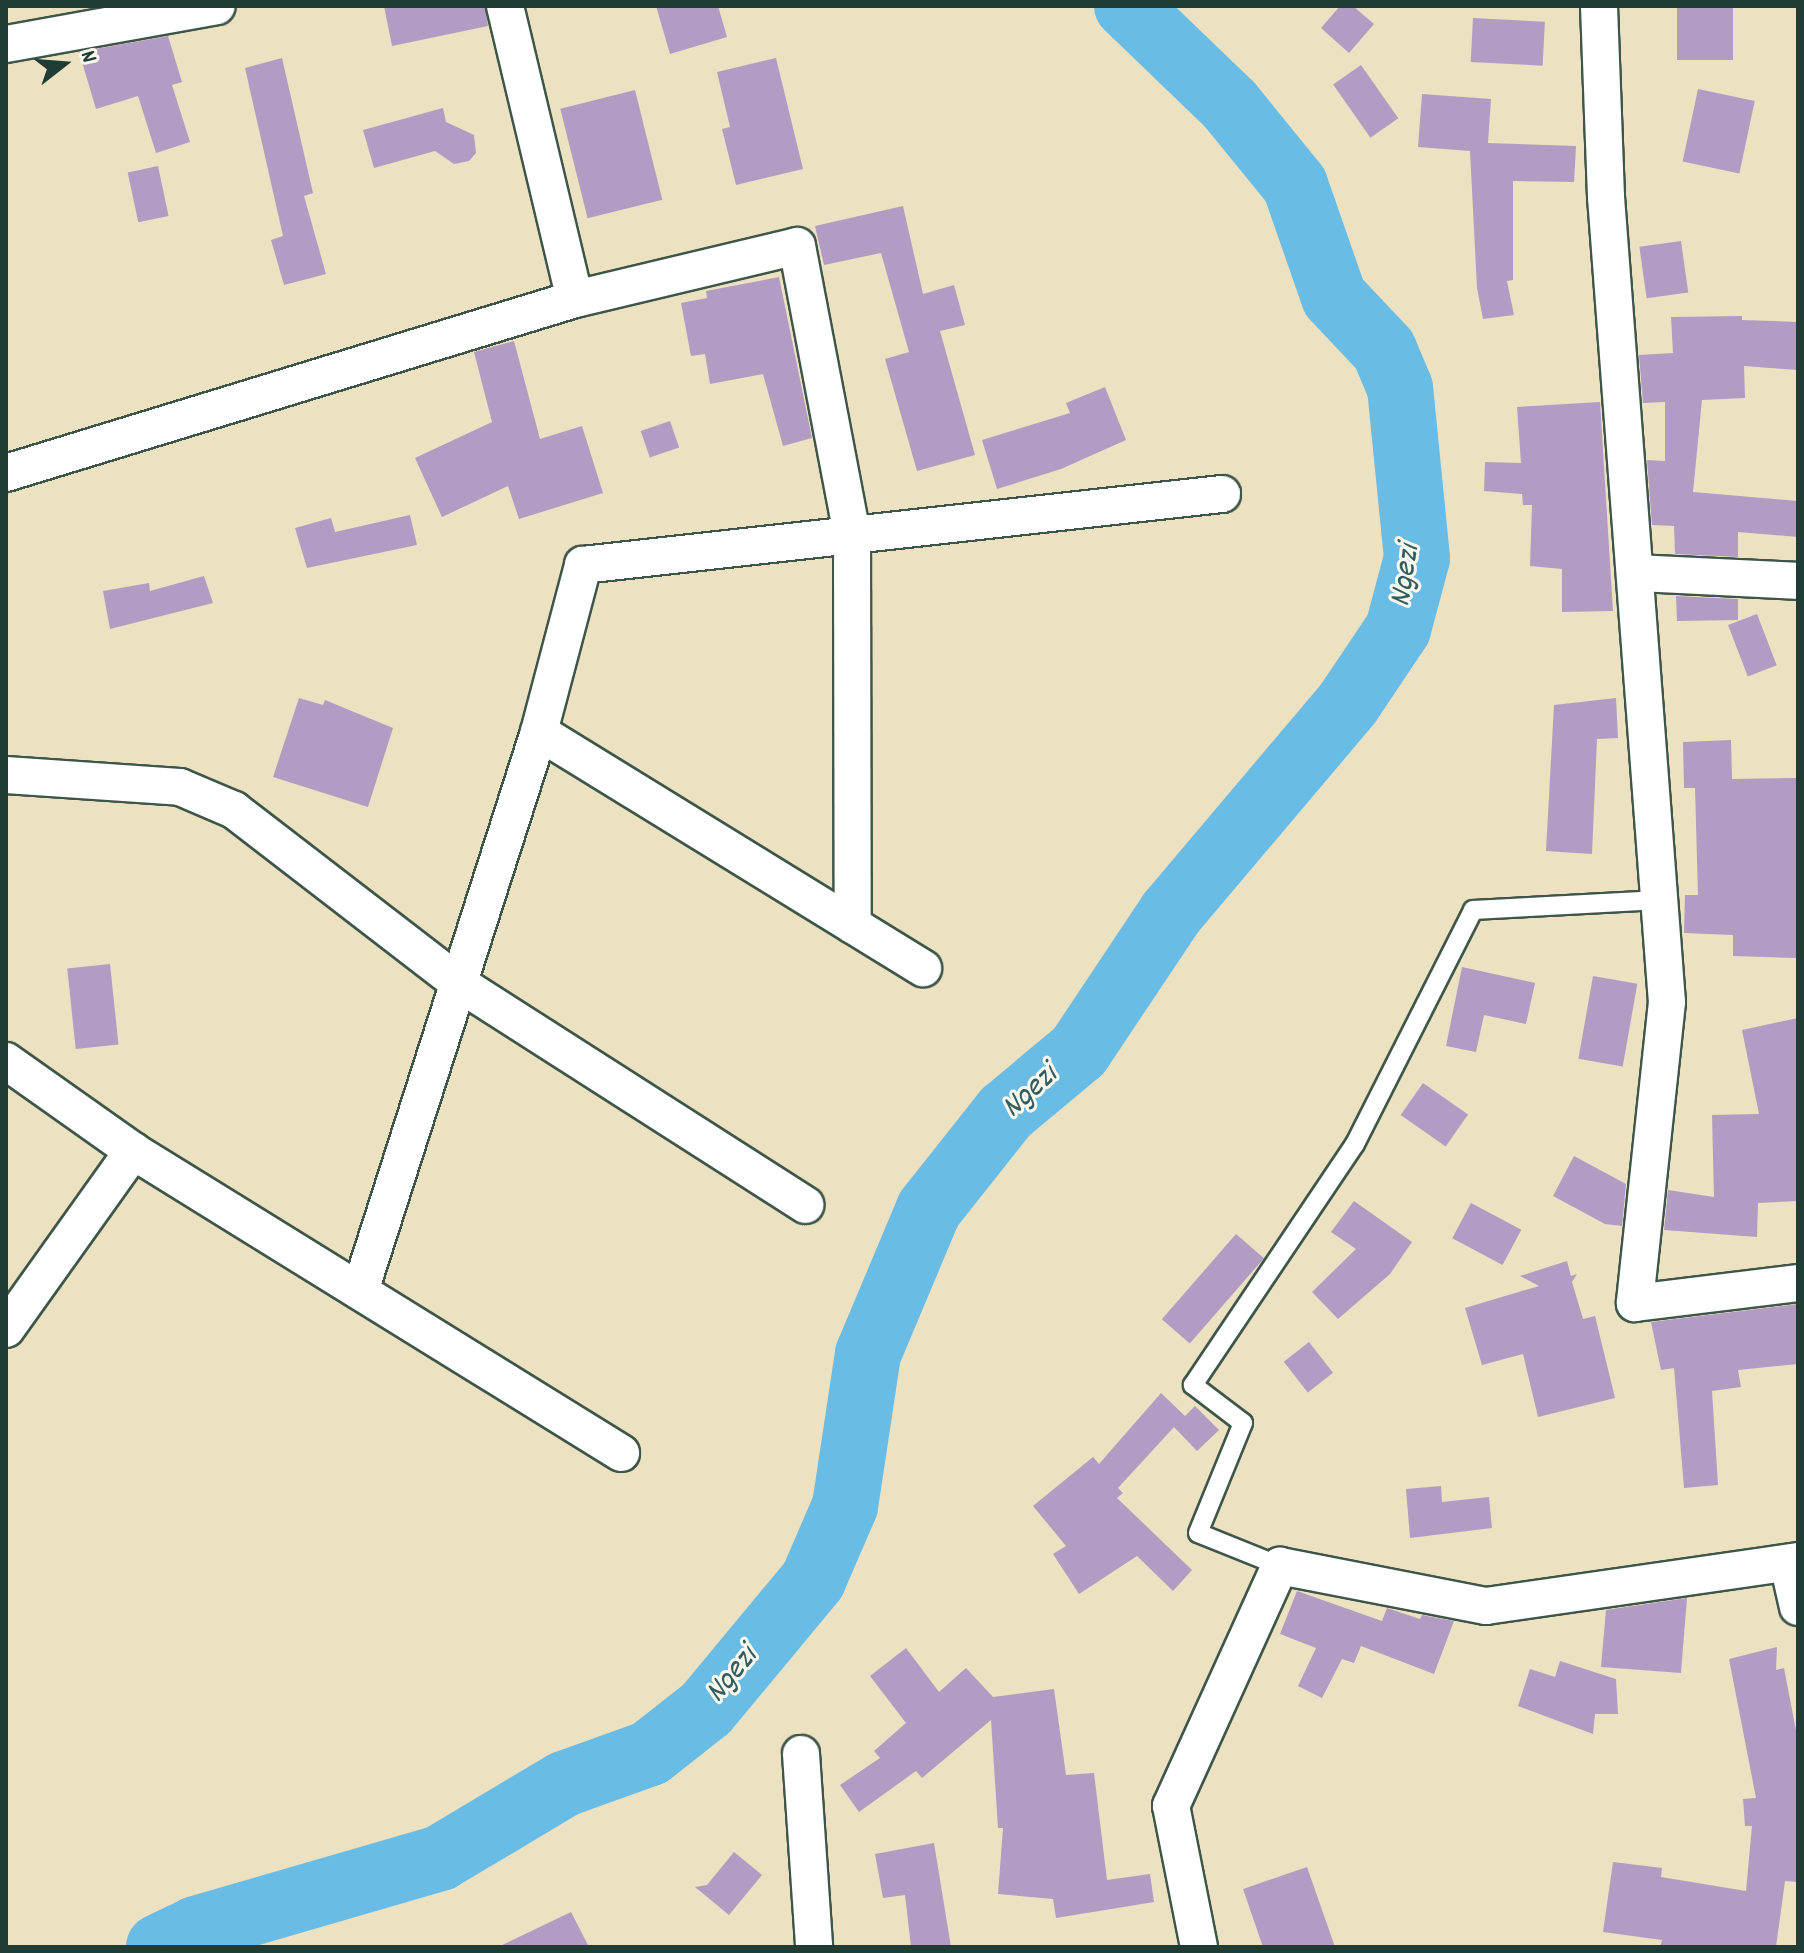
<!DOCTYPE html>
<html>
<head>
<meta charset="utf-8">
<style>
  body { margin:0 }
  #map { position:relative; width:1804px; height:1953px; overflow:hidden; background:#ece1c0; font-family:Dekko,sans-serif }
  div>[style] { position:absolute }
  .river>* { height:66px; margin:-33px; padding:0 33px; transform-origin:33px; border-radius:33px; background:#69bce5 }
  .building>* { inset:0; background:#b29cc4; transform-origin:0 0 }
  .roads { filter:drop-shadow(2px 0 #3e5649) drop-shadow(-2px 0 #3e5649) drop-shadow(0 2px #3e5649) drop-shadow(0 -2px #3e5649) }
  .lane>* { height:18px; margin:-9px; padding:0 9px; transform-origin:9px; border-radius:9px; background:#fff }
  .street>* { height:36px; margin:-18px; padding:0 18px; transform-origin:18px; border-radius:18px; background:#fff }
  span { translate:-50% -50%; white-space:nowrap; text-align:center; line-height:1.15; -webkit-text-stroke:6px #fbf7ec; paint-order:stroke }
  .water-label { font-size:32px; color:#325d60; font-style:italic }
  .frame { position:absolute; inset:0; border:8px solid #1f3d34; pointer-events:none }
  .north { position:absolute; left:24px; top:24px; width:80px; height:80px; -webkit-text-stroke:6px #fbf7ec; paint-order:stroke; rotate:73deg; font-size:22px; font-weight:700; line-height:32px; text-align:center; color:#1f3d34 }
  .north::after { content:''; display:block; margin:auto; width:28px; height:36px; background:#1f3d34; clip-path:polygon(50% 0,100% 100%,50% 72%,0 100%) }
</style>
</head>
<body>
<div id="map">
  <div class="river">
    <i style="left:159px;top:1947px;width:41px;rotate:-25.9deg"></i>
    <i style="left:196px;top:1929px;width:254px;rotate:-16.2deg"></i>
    <i style="left:440px;top:1858px;width:144px;rotate:-30.8deg"></i>
    <i style="left:564px;top:1784px;width:91px;rotate:-19.8deg"></i>
    <i style="left:650px;top:1753px;width:71px;rotate:-38.2deg"></i>
    <i style="left:706px;top:1709px;width:168px;rotate:-50.3deg"></i>
    <i style="left:813px;top:1580px;width:81px;rotate:-66.6deg"></i>
    <i style="left:845px;top:1506px;width:154px;rotate:-81.4deg"></i>
    <i style="left:868px;top:1354px;width:157px;rotate:-67.2deg"></i>
    <i style="left:929px;top:1209px;width:124px;rotate:-51.6deg"></i>
    <i style="left:1006px;top:1112px;width:95px;rotate:-39.9deg"></i>
    <i style="left:1079px;top:1051px;width:166px;rotate:-56.3deg"></i>
    <i style="left:1171px;top:913px;width:276px;rotate:-49.8deg"></i>
    <i style="left:1349px;top:702px;width:88px;rotate:-56.1deg"></i>
    <i style="left:1398px;top:629px;width:73px;rotate:-75deg"></i>
    <i style="left:1417px;top:558px;width:171px;rotate:-95.7deg"></i>
    <i style="left:1400px;top:388px;width:41px;rotate:-112.8deg"></i>
    <i style="left:1384px;top:350px;width:73px;rotate:-133.3deg"></i>
    <i style="left:1334px;top:297px;width:119px;rotate:-109.2deg"></i>
    <i style="left:1295px;top:185px;width:103px;rotate:-129.1deg"></i>
    <i style="left:1230px;top:105px;width:143px;rotate:-136.1deg"></i>
  </div>
  <div class="building">
    <i style="clip-path:polygon(384px 6px,485px 6px,488px 26px,392px 46px)"></i>
    <i style="clip-path:polygon(656px 6px,718px 6px,727px 37px,670px 54px)"></i>
    <i style="clip-path:polygon(1340px 6px,1353px 6px,1374px 24px,1349px 53px,1321px 28px)"></i>
    <i style="left:1677px;top:6px;width:56px;height:54px"></i>
    <i style="left:1473px;top:18px;width:72px;height:44px;rotate:3deg"></i>
    <i style="clip-path:polygon(168px 36px,182px 82px,172px 85px,190px 142px,156px 153px,138px 96px,96px 109px,79px 52px)"></i>
    <i style="clip-path:polygon(282px 58px,313px 193px,304px 196px,326px 274px,284px 285px,271px 240px,283px 236px,245px 68px)"></i>
    <i style="clip-path:polygon(776px 58px,803px 169px,736px 185px,722px 129px,730px 127px,717px 72px)"></i>
    <i style="left:1361px;top:65px;width:65px;height:34px;rotate:55deg"></i>
    <i style="left:1698px;top:89px;width:58px;height:74px;rotate:12deg"></i>
    <i style="left:635px;top:90px;width:113px;height:77px;rotate:76deg"></i>
    <i style="clip-path:polygon(1422px 94px,1491px 99px,1488px 143px,1576px 146px,1574px 182px,1513px 181px,1513px 280px,1507px 281px,1514px 315px,1483px 319px,1477px 288px,1470px 151px,1418px 147px)"></i>
    <i style="clip-path:polygon(443px 108px,446px 122px,474px 135px,476px 153px,469px 161px,454px 164px,435px 151px,374px 168px,363px 130px)"></i>
    <i style="left:158px;top:166px;width:51px;height:31px;rotate:78deg"></i>
    <i style="clip-path:polygon(903px 206px,923px 294px,954px 285px,965px 325px,940px 331px,975px 455px,917px 471px,885px 359px,909px 352px,881px 253px,824px 265px,815px 226px)"></i>
    <i style="left:1681px;top:241px;width:52px;height:42px;rotate:82deg"></i>
    <i style="clip-path:polygon(779px 277px,812px 438px,783px 446px,763px 374px,710px 384px,705px 354px,691px 356px,681px 303px,707px 298px,706px 291px)"></i>
    <i style="clip-path:polygon(1742px 316px,1742px 320px,1798px 322px,1798px 370px,1744px 366px,1745px 398px,1702px 400px,1693px 492px,1798px 501px,1798px 537px,1738px 532px,1738px 557px,1675px 554px,1674px 526px,1652px 525px,1647px 460px,1665px 461px,1665px 402px,1643px 403px,1639px 355px,1673px 353px,1671px 317px)"></i>
    <i style="clip-path:polygon(514px 341px,540px 439px,582px 426px,603px 493px,519px 519px,508px 486px,442px 517px,415px 458px,492px 422px,474px 352px)"></i>
    <i style="clip-path:polygon(1105px 387px,1126px 440px,1061px 469px,997px 489px,982px 440px,1070px 413px,1066px 403px)"></i>
    <i style="clip-path:polygon(1600px 402px,1613px 611px,1562px 612px,1562px 569px,1530px 566px,1532px 505px,1523px 505px,1522px 494px,1484px 491px,1485px 462px,1521px 463px,1517px 407px)"></i>
    <i style="left:670px;top:421px;width:28px;height:31px;rotate:71deg"></i>
    <i style="clip-path:polygon(410px 515px,417px 545px,307px 568px,295px 528px,331px 518px,335px 532px)"></i>
    <i style="clip-path:polygon(204px 576px,213px 603px,110px 629px,103px 591px,149px 583px,150px 591px)"></i>
    <i style="clip-path:polygon(1676px 596px,1738px 599px,1738px 620px,1677px 621px)"></i>
    <i style="left:1757px;top:614px;width:55px;height:31px;rotate:69deg"></i>
    <i style="clip-path:polygon(299px 698px,323px 705px,325px 700px,393px 728px,368px 807px,273px 777px)"></i>
    <i style="clip-path:polygon(1616px 698px,1618px 738px,1597px 739px,1592px 854px,1546px 851px,1554px 705px)"></i>
    <i style="clip-path:polygon(1731px 740px,1732px 779px,1798px 778px,1798px 958px,1733px 956px,1733px 935px,1684px 933px,1685px 895px,1698px 895px,1695px 788px,1684px 788px,1683px 742px)"></i>
    <i style="left:110px;top:964px;width:81px;height:43px;rotate:84deg"></i>
    <i style="clip-path:polygon(1462px 967px,1535px 983px,1526px 1024px,1484px 1015px,1476px 1052px,1446px 1046px)"></i>
    <i style="left:1593px;top:976px;width:45px;height:84px;rotate:10deg"></i>
    <i style="clip-path:polygon(1798px 1018px,1798px 1201px,1758px 1203px,1757px 1237px,1664px 1230px,1668px 1190px,1714px 1197px,1712px 1115px,1759px 1114px,1742px 1030px)"></i>
    <i style="left:1423px;top:1083px;width:55px;height:39px;rotate:35deg"></i>
    <i style="clip-path:polygon(1574px 1156px,1626px 1184px,1622px 1226px,1605px 1224px,1553px 1196px)"></i>
    <i style="clip-path:polygon(1354px 1201px,1412px 1242px,1390px 1274px,1338px 1319px,1312px 1292px,1356px 1249px,1331px 1232px)"></i>
    <i style="left:1471px;top:1203px;width:57px;height:40px;rotate:28deg"></i>
    <i style="left:1236px;top:1234px;width:37px;height:113px;rotate:41deg"></i>
    <i style="clip-path:polygon(1567px 1261px,1571px 1276px,1577px 1274px,1572px 1282px,1583px 1319px,1595px 1316px,1615px 1398px,1538px 1417px,1523px 1354px,1482px 1365px,1465px 1308px,1539px 1286px,1520px 1276px)"></i>
    <i style="clip-path:polygon(1798px 1304px,1798px 1364px,1738px 1370px,1741px 1387px,1712px 1391px,1718px 1485px,1684px 1488px,1674px 1368px,1661px 1370px,1651px 1322px)"></i>
    <i style="left:1309px;top:1342px;width:39px;height:32px;rotate:52deg"></i>
    <i style="clip-path:polygon(1161px 1393px,1185px 1416px,1195px 1406px,1219px 1430px,1197px 1451px,1174px 1427px,1118px 1488px,1123px 1493px,1117px 1498px,1192px 1570px,1173px 1591px,1137px 1556px,1079px 1594px,1053px 1554px,1066px 1546px,1033px 1506px,1093px 1457px,1099px 1464px)"></i>
    <i style="clip-path:polygon(1441px 1486px,1442px 1502px,1489px 1497px,1492px 1528px,1410px 1538px,1406px 1489px)"></i>
    <i style="clip-path:polygon(1297px 1591px,1382px 1621px,1387px 1608px,1420px 1619px,1422px 1615px,1454px 1621px,1434px 1674px,1361px 1646px,1354px 1663px,1342px 1659px,1322px 1698px,1298px 1686px,1316px 1648px,1280px 1634px)"></i>
    <i style="clip-path:polygon(1687px 1598px,1681px 1673px,1601px 1667px,1606px 1610px)"></i>
    <i style="clip-path:polygon(1777px 1647px,1776px 1670px,1784px 1668px,1798px 1741px,1798px 1882px,1785px 1881px,1776px 1947px,1660px 1947px,1662px 1940px,1603px 1932px,1613px 1862px,1662px 1868px,1661px 1877px,1746px 1891px,1752px 1826px,1745px 1826px,1743px 1799px,1756px 1798px,1729px 1659px)"></i>
    <i style="clip-path:polygon(906px 1648px,939px 1692px,966px 1668px,993px 1697px,1054px 1689px,1066px 1775px,1094px 1773px,1107px 1880px,1150px 1874px,1154px 1902px,1056px 1918px,1053px 1899px,998px 1894px,1003px 1828px,998px 1828px,991px 1720px,922px 1778px,916px 1771px,859px 1812px,840px 1785px,880px 1758px,874px 1751px,906px 1723px,870px 1676px)"></i>
    <i style="clip-path:polygon(1560px 1661px,1616px 1679px,1618px 1714px,1595px 1714px,1593px 1734px,1518px 1706px,1530px 1669px,1555px 1677px)"></i>
    <i style="clip-path:polygon(934px 1843px,951px 1947px,911px 1947px,905px 1895px,883px 1898px,875px 1854px)"></i>
    <i style="clip-path:polygon(734px 1852px,762px 1875px,729px 1915px,695px 1887px,707px 1885px)"></i>
    <i style="clip-path:polygon(1307px 1867px,1335px 1947px,1263px 1947px,1243px 1889px)"></i>
    <i style="clip-path:polygon(571px 1912px,589px 1947px,498px 1947px)"></i>
  </div>
  <div class="roads">
    <div class="lane">
      <i style="left:1280px;top:1566px;width:88px;rotate:-158.1deg"></i>
      <i style="left:1198px;top:1533px;width:119px;rotate:-67.8deg"></i>
      <i style="left:1243px;top:1423px;width:63px;rotate:-142.8deg"></i>
      <i style="left:1193px;top:1385px;width:290px;rotate:-56.1deg"></i>
      <i style="left:1355px;top:1144px;width:262px;rotate:-63.2deg"></i>
      <i style="left:1473px;top:910px;width:187px;rotate:-3.1deg"></i>
    </div>
    <div class="street">
      <i style="left:505px;top:6px;width:301px;rotate:76.6deg"></i>
      <i style="left:1599px;top:6px;width:191px;rotate:87.9deg"></i>
      <i style="left:1606px;top:197px;width:807px;rotate:85.67deg"></i>
      <i style="left:1667px;top:1002px;width:303px;rotate:96.1deg"></i>
      <i style="left:1635px;top:1303px;width:164px;rotate:-7deg"></i>
      <i style="left:6px;top:44px;width:214px;rotate:-10.2deg"></i>
      <i style="left:6px;top:473px;width:595px;rotate:-17deg"></i>
      <i style="left:575px;top:299px;width:228px;rotate:-13.4deg"></i>
      <i style="left:797px;top:246px;width:292px;rotate:79.2deg"></i>
      <i style="left:852px;top:533px;width:392px;rotate:89.9deg"></i>
      <i style="left:1637px;top:573px;width:161px;rotate:2.8deg"></i>
      <i style="left:539px;top:732px;width:451px;rotate:31.6deg"></i>
      <i style="left:6px;top:775px;width:174px;rotate:3.9deg"></i>
      <i style="left:180px;top:787px;width:59px;rotate:23.1deg"></i>
      <i style="left:234px;top:810px;width:285px;rotate:37.6deg"></i>
      <i style="left:460px;top:984px;width:410px;rotate:32.6deg"></i>
      <i style="left:6px;top:1061px;width:156px;rotate:35.3deg"></i>
      <i style="left:133px;top:1151px;width:574px;rotate:31.75deg"></i>
      <i style="left:360px;top:1291px;width:587px;rotate:-72.24deg"></i>
      <i style="left:539px;top:732px;width:173px;rotate:-75.2deg"></i>
      <i style="left:583px;top:565px;width:643px;rotate:-6.34deg"></i>
      <i style="left:6px;top:1329px;width:219px;rotate:-54.5deg"></i>
      <i style="left:1788px;top:1563px;width:45px;rotate:77.2deg"></i>
      <i style="left:801px;top:1754px;width:193px;rotate:86.1deg"></i>
      <i style="left:1199px;top:1947px;width:144px;rotate:-101.2deg"></i>
      <i style="left:1171px;top:1806px;width:264px;rotate:-65.6deg"></i>
      <i style="left:1280px;top:1566px;width:210px;rotate:11deg"></i>
      <i style="left:1486px;top:1606px;width:315px;rotate:-8.2deg"></i>
    </div>
  </div>
  <div class="water-label">
    <span style="left:1407px;top:576px;rotate:-81deg">Ngezi</span>
    <span style="left:1031px;top:1093px;rotate:-42deg">Ngezi</span>
    <span style="left:733px;top:1676px;rotate:-50deg">Ngezi</span>
  </div>
  <div class="frame"></div>
  <div class="north">N</div>
</div>
</body>
</html>
